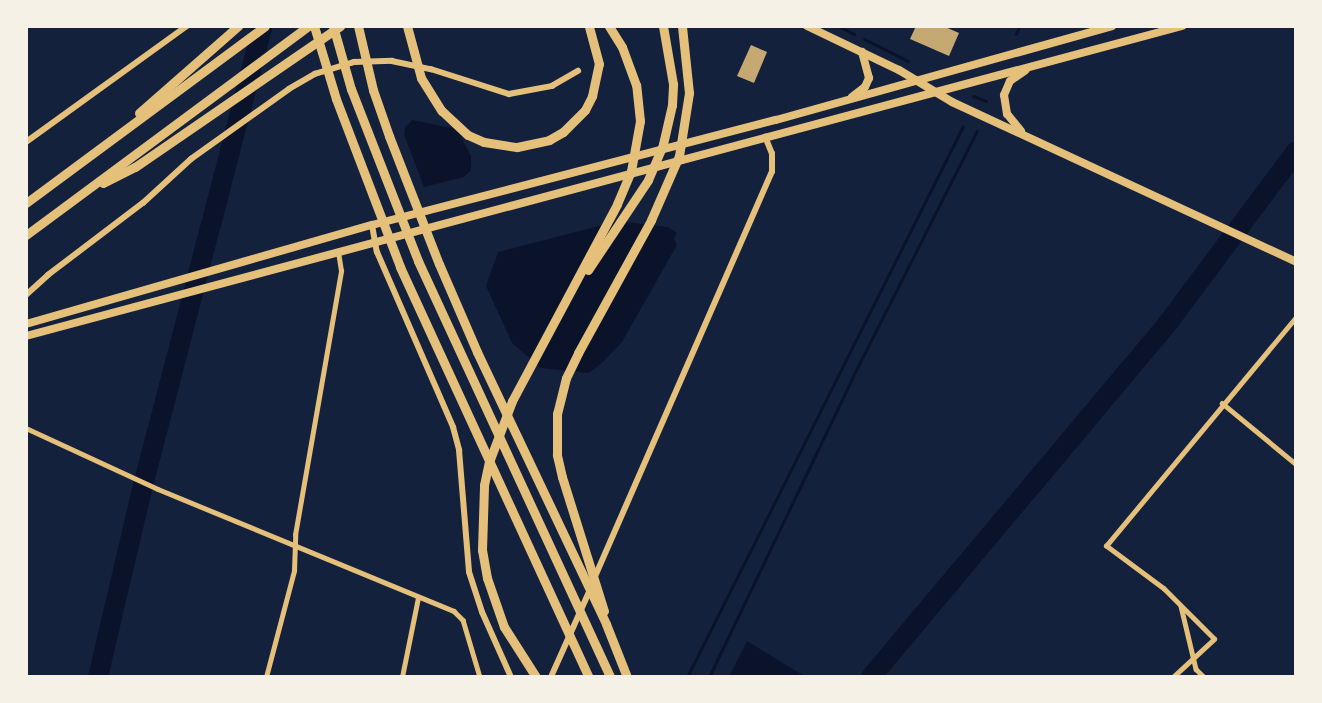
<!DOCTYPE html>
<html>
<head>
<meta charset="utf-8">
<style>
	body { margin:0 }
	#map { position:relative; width:1322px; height:703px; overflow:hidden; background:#14213d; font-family:Bitter,serif }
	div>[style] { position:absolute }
	.water>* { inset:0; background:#0b132b }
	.stream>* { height:3px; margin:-1.5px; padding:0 1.5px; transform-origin:1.5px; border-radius:1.5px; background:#0b132b }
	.river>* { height:20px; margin:-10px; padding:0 10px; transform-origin:10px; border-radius:10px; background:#0b132b }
	.building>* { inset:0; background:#c6a872 }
	.minor>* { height:4.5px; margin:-2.25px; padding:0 2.25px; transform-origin:2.25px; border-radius:2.25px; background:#e5c07b }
	.tertiary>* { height:5.5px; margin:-2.75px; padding:0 2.75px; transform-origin:2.75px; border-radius:2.75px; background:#e5c07b }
	.secondary>* { height:6px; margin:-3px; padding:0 3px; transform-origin:3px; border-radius:3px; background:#e5c07b }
	.primary>* { height:8px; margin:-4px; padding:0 4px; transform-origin:4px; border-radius:4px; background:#e5c07b }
	.motorway>* { height:9px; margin:-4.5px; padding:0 4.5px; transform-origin:4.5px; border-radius:4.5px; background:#e5c07b }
	span { translate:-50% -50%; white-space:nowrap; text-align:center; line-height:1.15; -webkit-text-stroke:4px #f6f1e7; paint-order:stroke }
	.frame { position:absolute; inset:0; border:28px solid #f6f1e7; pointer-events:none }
</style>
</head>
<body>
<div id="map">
	<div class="water">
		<i style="clip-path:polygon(412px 120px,452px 128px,459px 133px,471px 156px,471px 170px,464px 177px,424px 187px,404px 134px,405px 128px)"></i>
		<i style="clip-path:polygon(618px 221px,668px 227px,677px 233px,674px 238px,677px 245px,622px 342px,604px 361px,589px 373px,541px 368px,512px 343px,486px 286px,498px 252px)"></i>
		<i style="clip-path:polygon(747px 641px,806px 677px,729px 677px)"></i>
	</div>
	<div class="stream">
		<i style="left:838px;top:26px;width:18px;rotate:27deg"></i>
		<i style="left:1016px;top:34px;width:9px;rotate:-69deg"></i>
		<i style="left:864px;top:39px;width:49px;rotate:26.6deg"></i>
		<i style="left:973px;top:96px;width:14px;rotate:21deg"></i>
		<i style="left:687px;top:677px;width:616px;rotate:-63.39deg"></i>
		<i style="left:709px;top:677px;width:331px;rotate:-64.4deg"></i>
		<i style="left:852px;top:378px;width:277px;rotate:-63.2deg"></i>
	</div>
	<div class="river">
		<i style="left:98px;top:677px;width:189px;rotate:-76.8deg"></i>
		<i style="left:141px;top:493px;width:483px;rotate:-75.4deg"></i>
		<i style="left:871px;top:677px;width:462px;rotate:-50deg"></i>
		<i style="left:1168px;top:323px;width:214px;rotate:-53.3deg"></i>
	</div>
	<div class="building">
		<i style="clip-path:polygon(916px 26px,943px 26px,959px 33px,949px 56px,910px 39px)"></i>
		<i style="clip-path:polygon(751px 45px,767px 52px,754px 83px,737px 76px)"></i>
	</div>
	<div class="minor">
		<i style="left:1222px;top:403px;width:96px;rotate:39.5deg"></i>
		<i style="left:26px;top:428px;width:145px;rotate:24.8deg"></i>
		<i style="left:158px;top:489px;width:320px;rotate:22.4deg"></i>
		<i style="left:454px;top:611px;width:13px;rotate:45deg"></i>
		<i style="left:463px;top:620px;width:59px;rotate:73.4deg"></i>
		<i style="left:1181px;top:606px;width:65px;rotate:76.6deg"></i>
		<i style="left:1196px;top:669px;width:11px;rotate:45deg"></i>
		<i style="left:266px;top:677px;width:110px;rotate:-75.2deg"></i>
		<i style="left:294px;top:571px;width:36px;rotate:-88deg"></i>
		<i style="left:295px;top:535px;width:268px;rotate:-80.1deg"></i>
		<i style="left:341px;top:271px;width:20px;rotate:-99deg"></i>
		<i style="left:402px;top:677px;width:81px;rotate:-78.6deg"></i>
		<i style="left:1173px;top:677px;width:56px;rotate:-42.8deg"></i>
		<i style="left:1214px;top:639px;width:71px;rotate:-135deg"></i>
		<i style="left:1164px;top:589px;width:72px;rotate:-143.4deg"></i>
		<i style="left:1106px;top:546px;width:298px;rotate:-50.3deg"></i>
	</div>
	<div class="tertiary">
		<i style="left:26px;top:295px;width:30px;rotate:-42deg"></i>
		<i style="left:48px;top:275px;width:119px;rotate:-37.2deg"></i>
		<i style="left:143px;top:203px;width:65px;rotate:-42.5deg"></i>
		<i style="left:191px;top:159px;width:120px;rotate:-35.5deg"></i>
		<i style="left:289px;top:89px;width:30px;rotate:-30deg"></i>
		<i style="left:315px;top:74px;width:41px;rotate:-17.1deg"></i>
		<i style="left:354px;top:62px;width:38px;rotate:-2deg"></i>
		<i style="left:392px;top:61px;width:40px;rotate:12deg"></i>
		<i style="left:431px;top:69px;width:82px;rotate:17.8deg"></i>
		<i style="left:509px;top:94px;width:44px;rotate:-10.5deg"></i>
		<i style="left:552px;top:86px;width:30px;rotate:-30deg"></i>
		<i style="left:594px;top:579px;width:444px;rotate:-66.4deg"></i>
		<i style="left:772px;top:172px;width:18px;rotate:-90deg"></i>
		<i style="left:772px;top:154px;width:18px;rotate:-112deg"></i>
		<i style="left:551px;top:677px;width:95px;rotate:-65.9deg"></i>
	</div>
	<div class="secondary">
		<i style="left:26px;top:142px;width:198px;rotate:-35.8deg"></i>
		<i style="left:372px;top:225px;width:27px;rotate:80deg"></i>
		<i style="left:377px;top:252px;width:191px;rotate:66.5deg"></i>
		<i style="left:453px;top:427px;width:24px;rotate:75deg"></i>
		<i style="left:459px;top:450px;width:122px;rotate:85.3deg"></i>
		<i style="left:469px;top:572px;width:42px;rotate:72deg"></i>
		<i style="left:482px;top:612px;width:71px;rotate:66deg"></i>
	</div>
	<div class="primary">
		<i style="left:807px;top:26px;width:102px;rotate:25.6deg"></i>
		<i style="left:899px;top:70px;width:62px;rotate:31.1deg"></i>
		<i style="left:952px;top:102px;width:379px;rotate:24.9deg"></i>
		<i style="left:852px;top:97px;width:16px;rotate:-38deg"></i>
		<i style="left:865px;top:87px;width:10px;rotate:-66deg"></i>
		<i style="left:869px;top:78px;width:27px;rotate:-105deg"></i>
		<i style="left:1021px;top:131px;width:22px;rotate:-129deg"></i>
		<i style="left:1007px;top:114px;width:19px;rotate:-99deg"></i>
		<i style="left:1004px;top:95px;width:15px;rotate:-67deg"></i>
		<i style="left:1010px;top:81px;width:19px;rotate:-35deg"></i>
		<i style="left:26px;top:324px;width:360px;rotate:-16deg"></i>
		<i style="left:372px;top:225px;width:417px;rotate:-14.6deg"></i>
		<i style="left:776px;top:120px;width:349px;rotate:-15.6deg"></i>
		<i style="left:26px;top:336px;width:1197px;rotate:-15.01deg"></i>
	</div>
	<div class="motorway">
		<i style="left:314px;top:26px;width:76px;rotate:73.2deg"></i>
		<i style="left:336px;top:99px;width:180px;rotate:69.1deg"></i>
		<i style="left:400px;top:267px;width:451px;rotate:65.3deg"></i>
		<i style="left:333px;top:26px;width:66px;rotate:74.1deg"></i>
		<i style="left:351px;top:89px;width:185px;rotate:68.7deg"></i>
		<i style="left:418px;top:261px;width:458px;rotate:65.2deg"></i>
		<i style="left:358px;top:26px;width:66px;rotate:76.8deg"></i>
		<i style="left:373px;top:90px;width:49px;rotate:70.8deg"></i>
		<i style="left:389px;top:136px;width:137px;rotate:68.7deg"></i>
		<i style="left:439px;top:264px;width:96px;rotate:66.6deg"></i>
		<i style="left:477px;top:352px;width:301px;rotate:64.6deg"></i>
		<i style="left:606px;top:624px;width:57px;rotate:68.4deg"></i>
		<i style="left:407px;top:26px;width:54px;rotate:74.9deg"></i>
		<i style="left:421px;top:78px;width:39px;rotate:58deg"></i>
		<i style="left:442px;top:111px;width:35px;rotate:43deg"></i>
		<i style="left:468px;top:135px;width:17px;rotate:24deg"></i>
		<i style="left:484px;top:142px;width:33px;rotate:9deg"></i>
		<i style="left:517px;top:147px;width:33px;rotate:-12deg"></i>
		<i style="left:549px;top:140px;width:16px;rotate:-30deg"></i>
		<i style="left:563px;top:132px;width:31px;rotate:-45deg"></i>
		<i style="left:585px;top:110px;width:16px;rotate:-63deg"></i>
		<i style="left:592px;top:96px;width:33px;rotate:-78deg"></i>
		<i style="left:599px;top:64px;width:39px;rotate:-105deg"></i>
		<i style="left:139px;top:113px;width:132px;rotate:-41.3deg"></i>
		<i style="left:103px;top:183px;width:36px;rotate:-27deg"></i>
		<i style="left:135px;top:167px;width:249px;rotate:-34.5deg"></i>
		<i style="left:26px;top:203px;width:297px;rotate:-36.5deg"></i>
		<i style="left:26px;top:235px;width:351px;rotate:-36.5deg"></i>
		<i style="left:588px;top:270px;width:108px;rotate:-56.3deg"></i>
		<i style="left:648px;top:180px;width:39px;rotate:-67deg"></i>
		<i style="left:663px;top:144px;width:40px;rotate:-77deg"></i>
		<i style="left:672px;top:105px;width:21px;rotate:-87deg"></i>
		<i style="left:673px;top:84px;width:59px;rotate:-99.8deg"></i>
		<i style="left:604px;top:611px;width:140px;rotate:-107.4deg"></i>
		<i style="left:562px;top:477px;width:23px;rotate:-103deg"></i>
		<i style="left:557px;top:455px;width:41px;rotate:-90deg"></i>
		<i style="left:557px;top:414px;width:37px;rotate:-76deg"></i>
		<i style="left:566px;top:378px;width:28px;rotate:-64deg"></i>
		<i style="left:578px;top:353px;width:152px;rotate:-61.2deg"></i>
		<i style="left:651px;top:220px;width:70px;rotate:-66.4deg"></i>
		<i style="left:679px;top:156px;width:64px;rotate:-81deg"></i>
		<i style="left:689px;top:93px;width:67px;rotate:-96deg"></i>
		<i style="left:536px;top:677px;width:59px;rotate:-122.6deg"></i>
		<i style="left:504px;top:627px;width:52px;rotate:-109.1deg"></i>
		<i style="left:487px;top:578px;width:28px;rotate:-100deg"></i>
		<i style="left:482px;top:550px;width:65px;rotate:-88.2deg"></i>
		<i style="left:484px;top:485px;width:24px;rotate:-78deg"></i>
		<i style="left:489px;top:462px;width:65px;rotate:-69.3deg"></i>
		<i style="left:512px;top:401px;width:223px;rotate:-61.9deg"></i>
		<i style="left:617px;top:204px;width:36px;rotate:-67deg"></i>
		<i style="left:631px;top:171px;width:51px;rotate:-79.8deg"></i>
		<i style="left:640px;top:121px;width:36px;rotate:-96deg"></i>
		<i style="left:636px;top:85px;width:40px;rotate:-110.2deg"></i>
		<i style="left:622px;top:47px;width:25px;rotate:-122deg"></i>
	</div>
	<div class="frame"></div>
</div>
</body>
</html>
